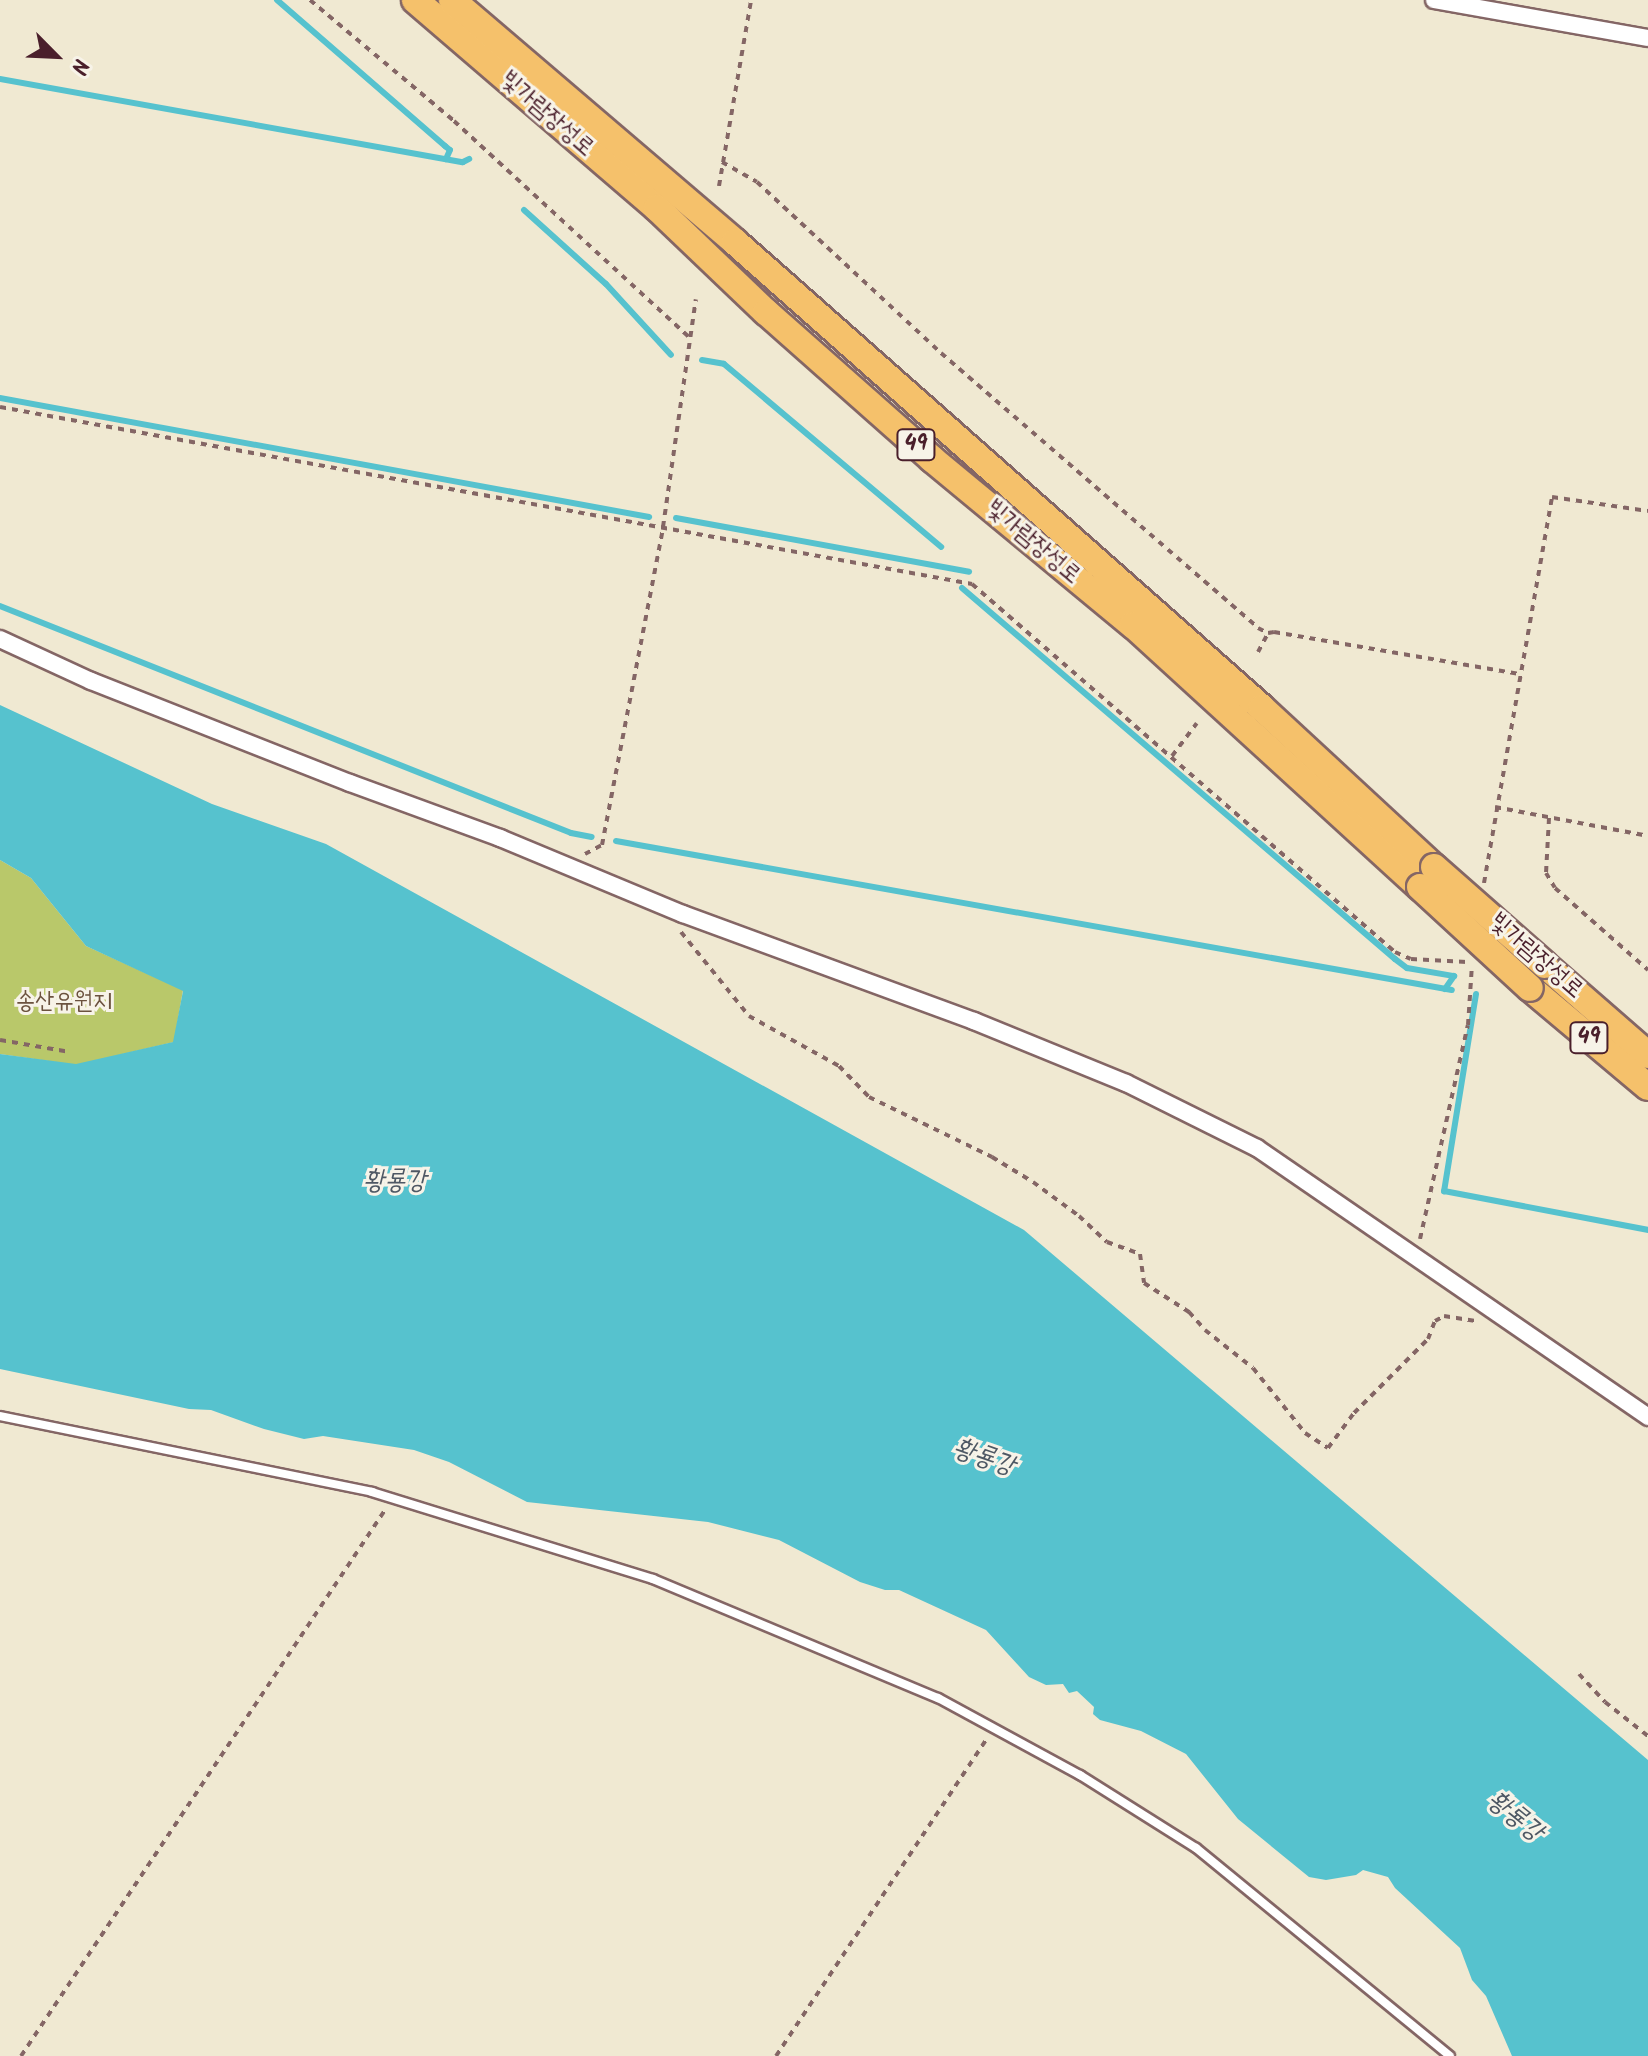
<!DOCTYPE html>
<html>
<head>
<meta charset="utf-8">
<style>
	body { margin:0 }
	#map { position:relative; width:1648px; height:2056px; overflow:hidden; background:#f0e9d2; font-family:Kalam,"Poor Story",sans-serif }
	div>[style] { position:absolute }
	.green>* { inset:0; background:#b9c86a }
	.water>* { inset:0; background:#56c2ce }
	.stream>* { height:6px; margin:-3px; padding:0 3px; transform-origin:3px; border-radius:3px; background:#56c2ce }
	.path>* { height:4px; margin-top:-2px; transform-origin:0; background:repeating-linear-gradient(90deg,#846665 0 6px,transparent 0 12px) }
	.roads { filter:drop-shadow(2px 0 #846665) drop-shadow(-2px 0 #846665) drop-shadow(0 2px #846665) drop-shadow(0 -2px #846665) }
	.service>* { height:8px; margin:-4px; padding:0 4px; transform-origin:4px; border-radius:4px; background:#fff }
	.minor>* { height:16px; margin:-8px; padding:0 8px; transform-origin:8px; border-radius:8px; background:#fff }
	.trunk>* { height:26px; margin:-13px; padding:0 13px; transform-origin:13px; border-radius:13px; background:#f5c16b }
	.bridges { filter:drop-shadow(2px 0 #846665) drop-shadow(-2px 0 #846665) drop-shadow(0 2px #846665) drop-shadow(0 -2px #846665) }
	.trunk-bridge>* { height:26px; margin:-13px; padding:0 13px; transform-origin:13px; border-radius:13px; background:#f5c16b }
	span { translate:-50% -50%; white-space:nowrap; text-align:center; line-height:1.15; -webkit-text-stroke:6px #f7f3e8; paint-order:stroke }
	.shield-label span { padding:2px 6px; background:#f7f3e8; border:2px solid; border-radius:6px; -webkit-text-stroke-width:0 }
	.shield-label { font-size:22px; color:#4a1f2b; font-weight:700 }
	.street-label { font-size:24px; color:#4a1f2b }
	.park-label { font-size:24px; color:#6b523e }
	.water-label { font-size:26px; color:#4e5864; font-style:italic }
	.north { position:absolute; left:16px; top:16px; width:80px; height:80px; -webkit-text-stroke:6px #f7f3e8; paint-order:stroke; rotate:114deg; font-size:22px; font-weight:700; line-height:32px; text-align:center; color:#4a1f2b }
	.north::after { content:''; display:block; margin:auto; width:28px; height:36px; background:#4a1f2b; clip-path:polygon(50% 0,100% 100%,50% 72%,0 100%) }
</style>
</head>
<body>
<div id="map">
	<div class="green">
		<i style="clip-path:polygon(0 860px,31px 878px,86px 946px,183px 990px,174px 1042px,76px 1065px,0 1054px)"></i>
	</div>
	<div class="water">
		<i style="clip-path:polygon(0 705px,212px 804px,326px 844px,1024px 1230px,1648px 1760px,1648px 2056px,1512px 2056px,1486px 1996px,1472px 1980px,1460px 1948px,1395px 1888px,1388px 1877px,1363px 1870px,1356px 1875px,1326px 1880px,1309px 1877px,1238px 1819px,1186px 1754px,1141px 1731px,1100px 1720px,1093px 1714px,1094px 1707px,1077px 1691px,1069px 1693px,1063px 1684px,1046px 1685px,1029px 1677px,986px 1630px,899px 1590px,885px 1590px,860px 1582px,779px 1540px,708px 1522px,527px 1502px,449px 1462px,414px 1450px,323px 1436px,304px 1439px,264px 1429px,211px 1410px,189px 1409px,0 1369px,0 1054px,76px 1064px,173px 1042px,183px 991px,86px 946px,31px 878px,0 860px)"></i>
	</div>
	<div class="stream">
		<i style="left:277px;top:0;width:223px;rotate:41deg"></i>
		<i style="left:445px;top:146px;width:6px;rotate:39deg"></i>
		<i style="left:450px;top:150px;width:10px;rotate:114deg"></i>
		<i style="left:0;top:79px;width:470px;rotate:10.2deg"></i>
		<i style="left:463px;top:162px;width:7px;rotate:-27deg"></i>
		<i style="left:524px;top:210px;width:110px;rotate:42.1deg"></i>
		<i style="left:606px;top:284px;width:96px;rotate:47.5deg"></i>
		<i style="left:702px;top:360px;width:22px;rotate:10deg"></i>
		<i style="left:724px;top:364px;width:284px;rotate:40.1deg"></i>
		<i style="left:0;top:398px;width:660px;rotate:10.39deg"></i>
		<i style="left:676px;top:518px;width:298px;rotate:10.4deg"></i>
		<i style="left:962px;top:588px;width:570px;rotate:40.59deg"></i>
		<i style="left:1395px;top:959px;width:15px;rotate:37deg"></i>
		<i style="left:1407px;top:968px;width:48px;rotate:9.7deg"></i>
		<i style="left:1454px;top:976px;width:16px;rotate:125deg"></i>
		<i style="left:0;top:606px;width:614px;rotate:21.68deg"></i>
		<i style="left:571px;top:833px;width:21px;rotate:11deg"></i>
		<i style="left:616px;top:841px;width:849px;rotate:10.11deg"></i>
		<i style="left:1476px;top:994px;width:200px;rotate:99.2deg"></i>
		<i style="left:1444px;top:1191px;width:208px;rotate:10.8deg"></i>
	</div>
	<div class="path">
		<i style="left:310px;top:0;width:188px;rotate:40deg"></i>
		<i style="left:454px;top:121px;width:321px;rotate:42.6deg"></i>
		<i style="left:722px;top:162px;width:40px;rotate:29.7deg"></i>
		<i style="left:757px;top:182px;width:251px;rotate:42.9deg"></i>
		<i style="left:941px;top:353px;width:420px;rotate:40.9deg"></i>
		<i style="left:1258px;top:628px;width:11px;rotate:27deg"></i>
		<i style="left:1268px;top:633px;width:6px;rotate:-9deg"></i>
		<i style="left:1274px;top:632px;width:249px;rotate:9.7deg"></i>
		<i style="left:719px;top:186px;width:189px;rotate:-80.2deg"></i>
		<i style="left:0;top:407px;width:988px;rotate:10.32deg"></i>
		<i style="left:972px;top:584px;width:561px;rotate:41.02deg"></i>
		<i style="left:1395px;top:952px;width:17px;rotate:24deg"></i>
		<i style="left:1411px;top:959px;width:56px;rotate:3.1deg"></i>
		<i style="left:1258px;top:652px;width:21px;rotate:-62deg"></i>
		<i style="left:1172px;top:756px;width:41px;rotate:-52.9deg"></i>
		<i style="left:1495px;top:807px;width:156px;rotate:10.7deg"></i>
		<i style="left:1549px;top:818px;width:55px;rotate:93.1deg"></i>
		<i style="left:1546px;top:873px;width:17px;rotate:59deg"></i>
		<i style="left:1555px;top:888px;width:124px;rotate:41.4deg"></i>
		<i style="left:585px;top:854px;width:19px;rotate:-28deg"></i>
		<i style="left:602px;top:845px;width:324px;rotate:-79.1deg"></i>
		<i style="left:663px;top:527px;width:230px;rotate:-81.8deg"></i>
		<i style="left:1484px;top:883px;width:392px;rotate:-80deg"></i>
		<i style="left:1552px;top:497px;width:97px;rotate:8.3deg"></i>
		<i style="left:681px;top:932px;width:108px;rotate:51deg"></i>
		<i style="left:749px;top:1016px;width:103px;rotate:29.1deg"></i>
		<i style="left:839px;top:1066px;width:43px;rotate:45.9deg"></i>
		<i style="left:869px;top:1097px;width:137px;rotate:26deg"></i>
		<i style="left:992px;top:1157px;width:48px;rotate:31.4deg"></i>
		<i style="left:1033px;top:1182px;width:57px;rotate:36.5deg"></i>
		<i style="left:1079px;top:1216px;width:38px;rotate:43deg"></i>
		<i style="left:1107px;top:1242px;width:35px;rotate:20deg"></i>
		<i style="left:1140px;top:1254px;width:29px;rotate:82deg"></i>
		<i style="left:1144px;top:1283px;width:54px;rotate:32.8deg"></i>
		<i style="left:1189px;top:1312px;width:24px;rotate:48deg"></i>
		<i style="left:1205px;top:1330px;width:61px;rotate:38.4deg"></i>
		<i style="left:1253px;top:1368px;width:83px;rotate:51.3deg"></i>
		<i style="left:1305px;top:1433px;width:27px;rotate:33deg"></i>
		<i style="left:1328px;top:1448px;width:44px;rotate:-53.4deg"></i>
		<i style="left:1354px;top:1413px;width:105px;rotate:-45deg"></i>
		<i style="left:1428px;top:1339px;width:19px;rotate:-69deg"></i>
		<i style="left:1435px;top:1321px;width:10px;rotate:-29deg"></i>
		<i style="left:1444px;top:1316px;width:32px;rotate:9deg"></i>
		<i style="left:0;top:1040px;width:71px;rotate:9.7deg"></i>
		<i style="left:1420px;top:1239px;width:219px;rotate:-77.4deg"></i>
		<i style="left:1468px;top:1025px;width:60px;rotate:-86.2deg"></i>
		<i style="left:1579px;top:1674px;width:38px;rotate:47deg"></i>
		<i style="left:1605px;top:1702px;width:55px;rotate:38.3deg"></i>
		<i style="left:21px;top:2056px;width:656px;rotate:-56.31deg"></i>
		<i style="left:776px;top:2056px;width:379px;rotate:-56.4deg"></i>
	</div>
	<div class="roads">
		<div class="service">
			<i style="left:0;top:1416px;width:380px;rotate:11.5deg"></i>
			<i style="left:372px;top:1492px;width:294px;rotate:17.2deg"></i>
			<i style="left:653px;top:1579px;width:309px;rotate:22.7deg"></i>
			<i style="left:938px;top:1698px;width:162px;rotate:28.5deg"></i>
			<i style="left:1080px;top:1775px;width:137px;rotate:32.2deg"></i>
			<i style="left:1196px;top:1848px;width:328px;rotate:39.3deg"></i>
		</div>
		<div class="minor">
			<i style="left:1434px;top:0;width:217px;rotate:10.1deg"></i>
			<i style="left:0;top:639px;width:100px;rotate:24.8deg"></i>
			<i style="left:91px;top:681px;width:278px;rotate:21.5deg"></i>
			<i style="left:350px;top:783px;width:160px;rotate:20.1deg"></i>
			<i style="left:500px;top:838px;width:198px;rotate:22.6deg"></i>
			<i style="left:683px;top:914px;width:310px;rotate:20.2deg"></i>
			<i style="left:974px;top:1021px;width:164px;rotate:22.2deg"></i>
			<i style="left:1126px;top:1083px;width:146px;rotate:26.4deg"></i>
			<i style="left:1257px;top:1148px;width:475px;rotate:34.5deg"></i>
		</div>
		<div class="trunk">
			<i style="left:415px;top:0;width:319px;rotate:40.7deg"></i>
			<i style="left:657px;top:208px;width:151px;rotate:43.7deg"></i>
			<i style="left:766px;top:312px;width:222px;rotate:41.5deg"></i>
			<i style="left:932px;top:459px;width:261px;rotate:39.6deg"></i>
			<i style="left:1133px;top:625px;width:389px;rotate:42.4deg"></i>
			<i style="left:452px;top:0;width:372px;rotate:40.5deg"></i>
			<i style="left:735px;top:242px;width:703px;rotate:41.48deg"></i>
			<i style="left:1262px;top:708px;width:234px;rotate:42.8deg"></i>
			<i style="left:1545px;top:965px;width:137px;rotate:41.1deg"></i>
			<i style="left:1530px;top:988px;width:154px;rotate:40deg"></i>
		</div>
	</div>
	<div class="bridges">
		<div class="trunk-bridge">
			<i style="left:1434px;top:867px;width:148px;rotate:41.4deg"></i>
			<i style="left:1420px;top:887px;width:149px;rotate:42.6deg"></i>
		</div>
	</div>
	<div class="shield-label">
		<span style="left:916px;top:445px">49</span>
		<span style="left:1589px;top:1038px">49</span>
	</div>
	<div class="street-label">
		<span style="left:547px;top:114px;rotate:41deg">빛가람장성로</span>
		<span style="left:1033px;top:542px;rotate:40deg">빛가람장성로</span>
		<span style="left:1536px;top:956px;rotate:41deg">빛가람장성로</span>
	</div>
	<div class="park-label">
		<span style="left:64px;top:1002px">송산유원지</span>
	</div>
	<div class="water-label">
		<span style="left:395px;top:1182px">황룡강</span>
		<span style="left:984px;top:1458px;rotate:19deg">황룡강</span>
		<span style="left:1515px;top:1817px;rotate:39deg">황룡강</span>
	</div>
	<div class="north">N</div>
</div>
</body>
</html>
